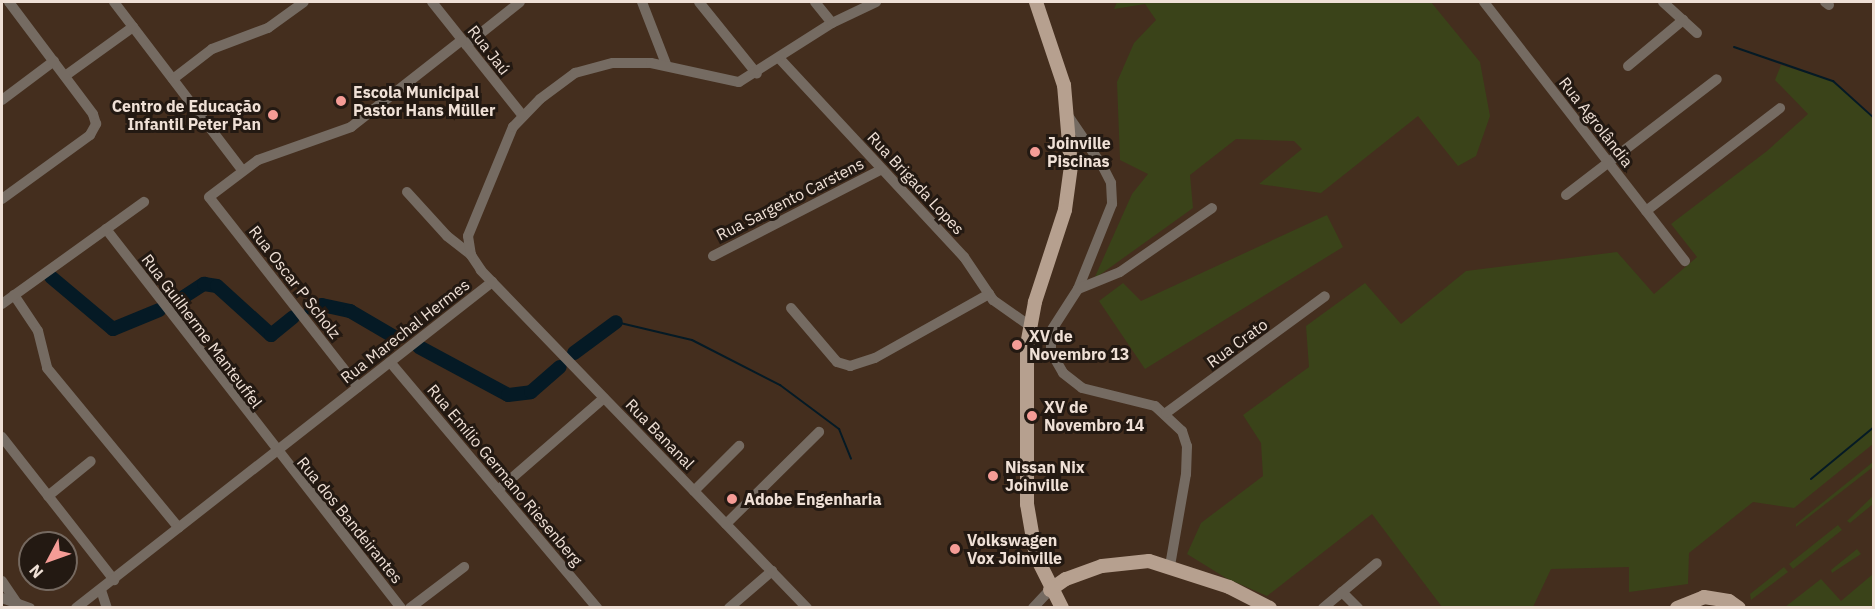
<!DOCTYPE html>
<html>
<head>
<meta charset="utf-8">
<style>
	body { margin:0 }
	#map { position:relative; width:1875px; height:609px; overflow:hidden; background:#442e1e; font-family:"IBM Plex Sans",sans-serif }
	div>[style] { position:absolute }
	.green>* { inset:0; background:#3a4319 }
	.stream>* { height:2px; margin:-1px; padding:0 1px; transform-origin:1px; border-radius:1px; background:#051a25 }
	.river>* { height:14px; margin:-7px; padding:0 7px; transform-origin:7px; border-radius:7px; background:#051a25 }
	.minor>* { height:10px; margin:-5px; padding:0 5px; transform-origin:5px; border-radius:5px; background:#756b62 }
	.major>* { height:14px; margin:-7px; padding:0 7px; transform-origin:7px; border-radius:7px; background:#b6a08f }
	.dots>* { width:16px; height:16px; translate:-50% -50%; box-sizing:border-box; border:3px solid #231912; border-radius:50% }
	span { translate:-50% -50%; white-space:nowrap; text-align:center; line-height:1.15; -webkit-text-stroke:6px #231912; paint-order:stroke }
	.street-label { font-size:16px; color:#efe0d6 }
	.poi-label { font-size:16px; color:#efe0d6; font-weight:700 }
	.left { translate:0 -50%; text-align:left }
	.right { translate:-100% -50%; text-align:right }
	.frame { position:absolute; inset:0; border:3px solid #efe0d6; pointer-events:none }
	.north { position:absolute; left:18px; top:531px; width:60px; height:60px; box-sizing:border-box; background:#231912; border:2px solid #756960; border-radius:50%; rotate:229deg; font-size:16px; font-weight:700; line-height:24px; text-align:center; color:#efe0d6 }
	.north::after { content:''; display:block; margin:auto; width:21px; height:27px; background:#f59c96; clip-path:polygon(50% 0,100% 100%,50% 72%,0 100%) }
</style>
</head>
<body>
<div id="map">
	<div class="green">
		<i style="clip-path:polygon(1117px 2px,1431px 2px,1480px 62px,1490px 116px,1476px 156px,1458px 166px,1418px 116px,1321px 193px,1259px 184px,1302px 149px,1294px 141px,1236px 139px,1190px 175px,1193px 208px,1094px 279px,1132px 194px,1148px 174px,1120px 160px,1117px 82px,1134px 43px,1156px 20px,1145px 4px,1114px 9px)"></i>
		<i style="clip-path:polygon(1781px 65px,1833px 81px,1873px 118px,1873px 444px,1794px 508px,1753px 502px,1689px 553px,1688px 584px,1629px 592px,1629px 567px,1551px 569px,1533px 607px,1442px 607px,1372px 514px,1267px 596px,1226px 578px,1187px 554px,1201px 523px,1263px 476px,1261px 443px,1243px 415px,1309px 367px,1306px 326px,1365px 283px,1401px 324px,1466px 271px,1617px 252px,1654px 294px,1697px 257px,1671px 224px,1767px 151px,1808px 114px,1775px 80px)"></i>
		<i style="clip-path:polygon(1327px 215px,1343px 247px,1145px 369px,1099px 301px,1123px 283px,1141px 301px)"></i>
		<i style="clip-path:polygon(1873px 462px,1873px 467px,1796px 527px,1796px 524px)"></i>
		<i style="clip-path:polygon(1873px 496px,1873px 504px,1850px 523px,1847px 521px)"></i>
		<i style="clip-path:polygon(1838px 525px,1842px 530px,1793px 569px,1789px 564px)"></i>
		<i style="clip-path:polygon(1857px 549px,1861px 554px,1832px 573px,1831px 570px)"></i>
		<i style="clip-path:polygon(1784px 567px,1788px 572px,1751px 600px,1750px 594px)"></i>
		<i style="clip-path:polygon(1873px 574px,1873px 607px,1785px 607px,1821px 579px,1841px 601px)"></i>
	</div>
	<div class="stream">
		<i style="left:1734px;top:47px;width:105px;rotate:19deg"></i>
		<i style="left:1833px;top:81px;width:55px;rotate:42.1deg"></i>
		<i style="left:616px;top:322px;width:78px;rotate:13.3deg"></i>
		<i style="left:692px;top:340px;width:99px;rotate:27.1deg"></i>
		<i style="left:780px;top:385px;width:74px;rotate:36.7deg"></i>
		<i style="left:839px;top:429px;width:32px;rotate:68deg"></i>
		<i style="left:1811px;top:479px;width:82px;rotate:-39.5deg"></i>
	</div>
	<div class="river">
		<i style="left:51px;top:277px;width:81px;rotate:40deg"></i>
		<i style="left:113px;top:329px;width:50px;rotate:-22.4deg"></i>
		<i style="left:179px;top:300px;width:30px;rotate:-33deg"></i>
		<i style="left:204px;top:284px;width:13px;rotate:9deg"></i>
		<i style="left:217px;top:286px;width:73px;rotate:42.2deg"></i>
		<i style="left:271px;top:335px;width:28px;rotate:-39deg"></i>
		<i style="left:311px;top:308px;width:11px;rotate:-15deg"></i>
		<i style="left:322px;top:305px;width:29px;rotate:12deg"></i>
		<i style="left:350px;top:311px;width:53px;rotate:30.4deg"></i>
		<i style="left:419px;top:347px;width:101px;rotate:28.3deg"></i>
		<i style="left:508px;top:395px;width:23px;rotate:-7deg"></i>
		<i style="left:531px;top:392px;width:38px;rotate:-41deg"></i>
		<i style="left:574px;top:353px;width:52px;rotate:-36.4deg"></i>
	</div>
	<div class="minor">
		<i style="left:114px;top:2px;width:211px;rotate:52.7deg"></i>
		<i style="left:432px;top:2px;width:146px;rotate:51.4deg"></i>
		<i style="left:642px;top:2px;width:66px;rotate:68.8deg"></i>
		<i style="left:699px;top:2px;width:92px;rotate:51.1deg"></i>
		<i style="left:815px;top:2px;width:27px;rotate:51deg"></i>
		<i style="left:1484px;top:2px;width:328px;rotate:52.2deg"></i>
		<i style="left:1663px;top:2px;width:46px;rotate:42.4deg"></i>
		<i style="left:1825px;top:2px;width:5px;rotate:37deg"></i>
		<i style="left:466px;top:45px;width:69px;rotate:-38.5deg"></i>
		<i style="left:779px;top:58px;width:272px;rotate:47.1deg"></i>
		<i style="left:964px;top:257px;width:52px;rotate:56deg"></i>
		<i style="left:993px;top:300px;width:45px;rotate:35.1deg"></i>
		<i style="left:1628px;top:66px;width:72px;rotate:-39.9deg"></i>
		<i style="left:65px;top:76px;width:84px;rotate:-35.8deg"></i>
		<i style="left:173px;top:79px;width:49px;rotate:-37.6deg"></i>
		<i style="left:212px;top:49px;width:60px;rotate:-20.6deg"></i>
		<i style="left:268px;top:28px;width:44px;rotate:-35.8deg"></i>
		<i style="left:2px;top:100px;width:65px;rotate:-36.9deg"></i>
		<i style="left:1069px;top:117px;width:60px;rotate:55.8deg"></i>
		<i style="left:1103px;top:167px;width:18px;rotate:63deg"></i>
		<i style="left:1111px;top:183px;width:21px;rotate:87deg"></i>
		<i style="left:1112px;top:204px;width:92px;rotate:111.8deg"></i>
		<i style="left:1078px;top:289px;width:50px;rotate:122.7deg"></i>
		<i style="left:1051px;top:331px;width:21px;rotate:90deg"></i>
		<i style="left:1051px;top:352px;width:24px;rotate:60deg"></i>
		<i style="left:1063px;top:373px;width:24px;rotate:38deg"></i>
		<i style="left:1082px;top:388px;width:75px;rotate:13.9deg"></i>
		<i style="left:1155px;top:406px;width:37px;rotate:43deg"></i>
		<i style="left:1182px;top:431px;width:16px;rotate:72deg"></i>
		<i style="left:1187px;top:446px;width:28px;rotate:92deg"></i>
		<i style="left:1186px;top:474px;width:93px;rotate:99.9deg"></i>
		<i style="left:407px;top:192px;width:59px;rotate:47.7deg"></i>
		<i style="left:447px;top:236px;width:31px;rotate:38deg"></i>
		<i style="left:1566px;top:195px;width:190px;rotate:-37.5deg"></i>
		<i style="left:2px;top:199px;width:109px;rotate:-36deg"></i>
		<i style="left:90px;top:135px;width:13px;rotate:-61deg"></i>
		<i style="left:96px;top:124px;width:10px;rotate:-107deg"></i>
		<i style="left:93px;top:114px;width:140px;rotate:-126.9deg"></i>
		<i style="left:1646px;top:211px;width:169px;rotate:-37.5deg"></i>
		<i style="left:106px;top:229px;width:480px;rotate:52.1deg"></i>
		<i style="left:713px;top:256px;width:190px;rotate:-27.2deg"></i>
		<i style="left:1078px;top:289px;width:45px;rotate:-22deg"></i>
		<i style="left:1120px;top:272px;width:112px;rotate:-34.8deg"></i>
		<i style="left:14px;top:295px;width:43px;rotate:56.3deg"></i>
		<i style="left:38px;top:331px;width:38px;rotate:76deg"></i>
		<i style="left:47px;top:368px;width:207px;rotate:50.5deg"></i>
		<i style="left:2px;top:304px;width:175px;rotate:-35.7deg"></i>
		<i style="left:791px;top:308px;width:71px;rotate:49.6deg"></i>
		<i style="left:837px;top:362px;width:14px;rotate:17deg"></i>
		<i style="left:850px;top:366px;width:26px;rotate:-18deg"></i>
		<i style="left:875px;top:358px;width:131px;rotate:-29.3deg"></i>
		<i style="left:390px;top:362px;width:322px;rotate:49.9deg"></i>
		<i style="left:358px;top:387px;width:241px;rotate:-128.1deg"></i>
		<i style="left:209px;top:197px;width:61px;rotate:-37.1deg"></i>
		<i style="left:258px;top:160px;width:99px;rotate:-19.5deg"></i>
		<i style="left:351px;top:127px;width:141px;rotate:-38.1deg"></i>
		<i style="left:1166px;top:413px;width:197px;rotate:-36.3deg"></i>
		<i style="left:2px;top:437px;width:182px;rotate:51.9deg"></i>
		<i style="left:498px;top:490px;width:140px;rotate:-41deg"></i>
		<i style="left:694px;top:491px;width:64px;rotate:-45deg"></i>
		<i style="left:48px;top:496px;width:55px;rotate:-39.1deg"></i>
		<i style="left:726px;top:524px;width:131px;rotate:-44.7deg"></i>
		<i style="left:2px;top:581px;width:27px;rotate:56deg"></i>
		<i style="left:101px;top:590px;width:19px;rotate:72deg"></i>
		<i style="left:1342px;top:592px;width:23px;rotate:45deg"></i>
		<i style="left:2px;top:598px;width:30px;rotate:20deg"></i>
		<i style="left:76px;top:608px;width:529px;rotate:-38.08deg"></i>
		<i style="left:410px;top:608px;width:68px;rotate:-37.2deg"></i>
		<i style="left:729px;top:608px;width:57px;rotate:-40.7deg"></i>
		<i style="left:807px;top:608px;width:470px;rotate:-134deg"></i>
		<i style="left:481px;top:270px;width:18px;rotate:-124deg"></i>
		<i style="left:471px;top:255px;width:19px;rotate:-99deg"></i>
		<i style="left:468px;top:236px;width:118px;rotate:-67.6deg"></i>
		<i style="left:513px;top:127px;width:39px;rotate:-46deg"></i>
		<i style="left:540px;top:99px;width:44px;rotate:-36.6deg"></i>
		<i style="left:575px;top:73px;width:39px;rotate:-15deg"></i>
		<i style="left:613px;top:63px;width:38px"></i>
		<i style="left:651px;top:63px;width:90px;rotate:12.2deg"></i>
		<i style="left:739px;top:82px;width:110px;rotate:-32.4deg"></i>
		<i style="left:832px;top:23px;width:49px;rotate:-25.5deg"></i>
		<i style="left:1033px;top:608px;width:25px;rotate:-47deg"></i>
		<i style="left:1323px;top:608px;width:70px;rotate:-39.8deg"></i>
	</div>
	<div class="major">
		<i style="left:1036px;top:2px;width:88px;rotate:71.4deg"></i>
		<i style="left:1064px;top:85px;width:81px;rotate:85.1deg"></i>
		<i style="left:1071px;top:166px;width:44px;rotate:97.8deg"></i>
		<i style="left:1065px;top:210px;width:97px;rotate:108.1deg"></i>
		<i style="left:1035px;top:302px;width:44px;rotate:100.5deg"></i>
		<i style="left:1027px;top:345px;width:159px;rotate:90deg"></i>
		<i style="left:1027px;top:504px;width:53px;rotate:80.2deg"></i>
		<i style="left:1036px;top:556px;width:58px;rotate:63.4deg"></i>
		<i style="left:1050px;top:590px;width:19px;rotate:-35deg"></i>
		<i style="left:1066px;top:579px;width:38px;rotate:-20deg"></i>
		<i style="left:1102px;top:566px;width:47px;rotate:-6.1deg"></i>
		<i style="left:1149px;top:561px;width:84px;rotate:18deg"></i>
		<i style="left:1229px;top:587px;width:46px;rotate:27.1deg"></i>
		<i style="left:1677px;top:608px;width:29px;rotate:-22deg"></i>
		<i style="left:1704px;top:597px;width:25px;rotate:9deg"></i>
		<i style="left:1729px;top:601px;width:12px;rotate:35deg"></i>
	</div>
	<div class="dots">
		<i style="left:341px;top:101px;background:#f59c96"></i>
		<i style="left:273px;top:115px;background:#f59c96"></i>
		<i style="left:1035px;top:152px;background:#f59c96"></i>
		<i style="left:1017px;top:345px;background:#f59c96"></i>
		<i style="left:1032px;top:416px;background:#f59c96"></i>
		<i style="left:993px;top:476px;background:#f59c96"></i>
		<i style="left:732px;top:499px;background:#f59c96"></i>
		<i style="left:955px;top:549px;background:#f59c96"></i>
	</div>
	<div class="street-label">
		<span style="left:489px;top:50px;rotate:52deg">Rua Jaú</span>
		<span style="left:1596px;top:122px;rotate:52deg">Rua Agrolândia</span>
		<span style="left:916px;top:183px;rotate:47deg">Rua Brigada Lopes</span>
		<span style="left:790px;top:199px;rotate:-27deg">Rua Sargento Carstens</span>
		<span style="left:295px;top:282px;rotate:52deg">Rua Oscar P Scholz</span>
		<span style="left:202px;top:331px;rotate:53deg">Rua Guilherme Manteuffel</span>
		<span style="left:405px;top:331px;rotate:-38deg">Rua Marechal Hermes</span>
		<span style="left:1237px;top:343px;rotate:-36deg">Rua Crato</span>
		<span style="left:660px;top:434px;rotate:46deg">Rua Bananal</span>
		<span style="left:505px;top:475px;rotate:50deg">Rua Emílio Germano Riesenberg</span>
		<span style="left:350px;top:520px;rotate:51deg">Rua dos Bandeirantes</span>
	</div>
	<div class="poi-label">
		<span class="left" style="left:353px;top:101px">Escola Municipal<br>Pastor Hans Müller</span>
		<span class="right" style="left:261px;top:115px">Centro de Educação<br>Infantil Peter Pan</span>
		<span class="left" style="left:1047px;top:152px">Joinville<br>Piscinas</span>
		<span class="left" style="left:1029px;top:345px">XV de<br>Novembro 13</span>
		<span class="left" style="left:1044px;top:416px">XV de<br>Novembro 14</span>
		<span class="left" style="left:1005px;top:476px">Nissan Nix<br>Joinville</span>
		<span class="left" style="left:744px;top:499px">Adobe Engenharia</span>
		<span class="left" style="left:967px;top:549px">Volkswagen<br>Vox Joinville</span>
	</div>
	<div class="frame"></div>
	<div class="north">N</div>
</div>
</body>
</html>
